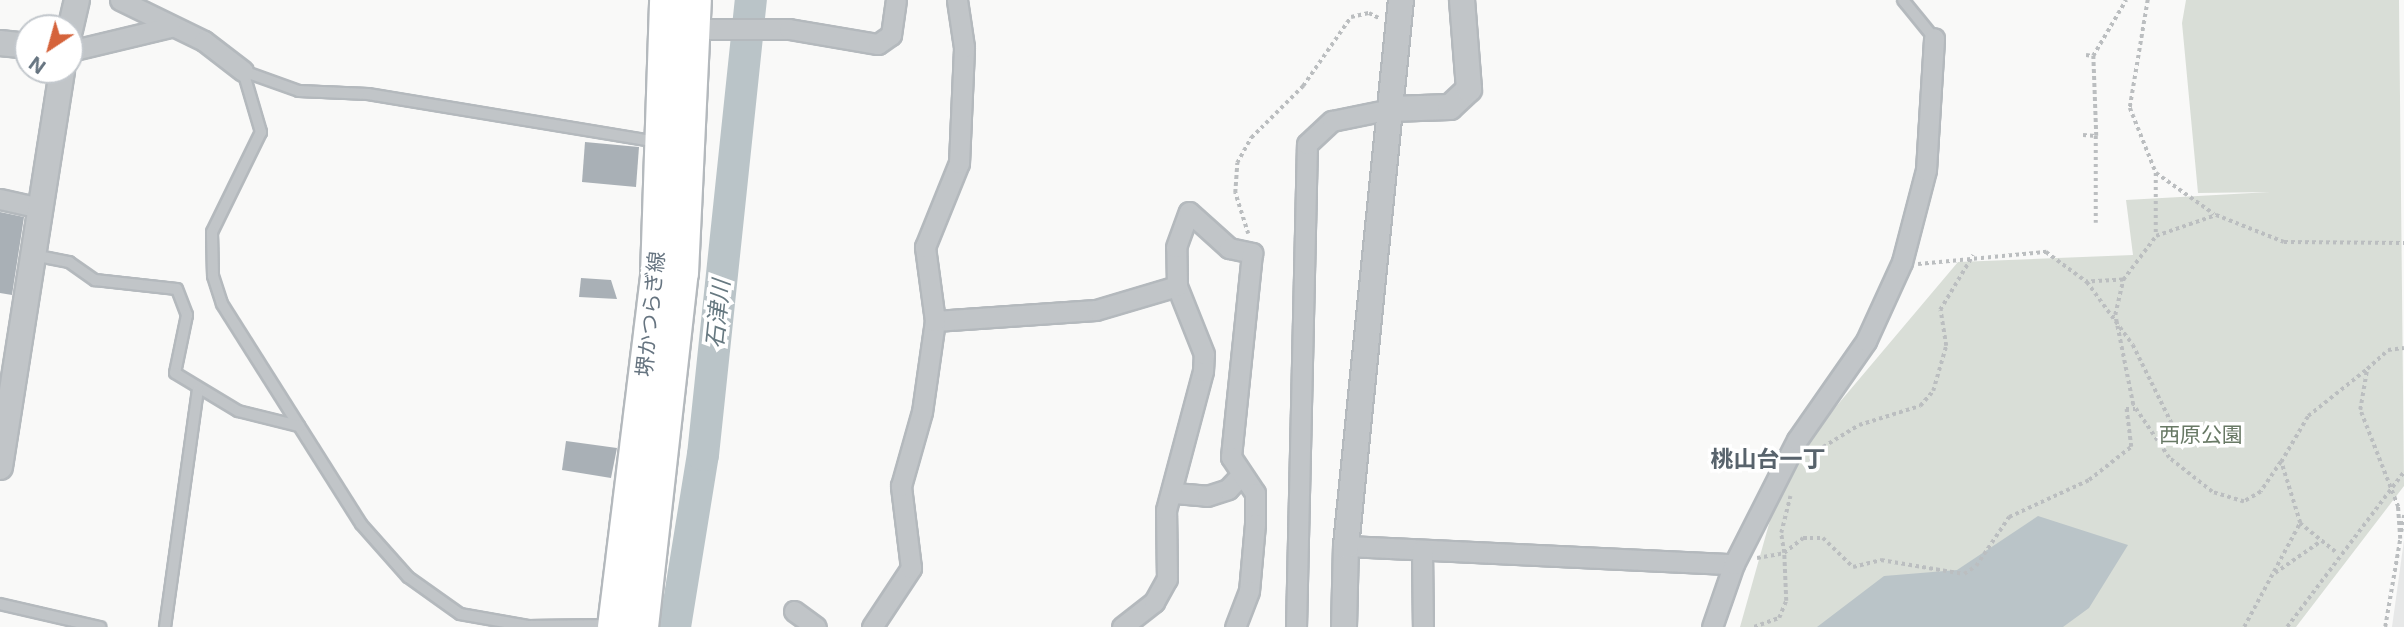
<!DOCTYPE html>
<html>
<head>
<meta charset="utf-8">
<style>
	body { margin:0 }
	#map { position:relative; width:2404px; height:627px; overflow:hidden; background:#f9f9f8; font-family:Inter,"Noto Sans JP",sans-serif }
	div>[style] { position:absolute }
	.built>* { inset:0; background:#e7e8e8 }
	.green>* { inset:0; background:#d9ded7 }
	.water>* { inset:0; background:#bac4c8 }
	.river>* { height:32px; margin:-16px; padding:0 16px; transform-origin:16px; border-radius:16px; background:#bac4c8 }
	.building>* { inset:0; background:#a9b0b6 }
	.path>* { height:3.5px; margin-top:-1.75px; transform-origin:0; background:repeating-linear-gradient(90deg,#bbbec0 0 3.5px,transparent 0 7px) }
	.roads { filter:drop-shadow(2px 0 #b4b9bd) drop-shadow(-2px 0 #b4b9bd) drop-shadow(0 2px #b4b9bd) drop-shadow(0 -2px #b4b9bd) }
	.service>* { height:10px; margin:-5px; padding:0 5px; transform-origin:5px; border-radius:5px; background:#c1c5c8 }
	.minor>* { height:19px; margin:-9.5px; padding:0 9.5px; transform-origin:9.5px; border-radius:9.5px; background:#c1c5c8 }
	.tertiary>* { height:24px; margin:-12px; padding:0 12px; transform-origin:12px; border-radius:12px; background:#c1c5c8 }
	.primary>* { height:32px; margin:-16px; padding:0 16px; transform-origin:16px; border-radius:16px; background:#fff }
	span { translate:-50% -50%; white-space:nowrap; text-align:center; line-height:1.15; -webkit-text-stroke:7px #fff; paint-order:stroke }
	.street-label { font-size:21px; color:#667480 }
	.park-label { font-size:21px; color:#687965 }
	.water-label { font-size:23px; color:#677981; font-style:italic }
	.neighbourhood-label { font-size:23px; color:#58636c; font-weight:700 }
	.north { position:absolute; left:14px; top:14px; width:70px; height:70px; box-sizing:border-box; background:#fff; border:2px solid #c2c7cc; border-radius:50%; rotate:216deg; font-size:19px; font-weight:700; line-height:28px; text-align:center; color:#667480 }
	.north::after { content:''; display:block; margin:auto; width:24px; height:32px; background:#d5633b; clip-path:polygon(50% 0,100% 100%,50% 72%,0 100%) }
</style>
</head>
<body>
<div id="map">
	<div class="built">
		<i style="clip-path:polygon(2404px 540px,2404px 627px,2392px 627px)"></i>
	</div>
	<div class="green">
		<i style="clip-path:polygon(2186px 0,2399px 0,2404px 486px,2296px 627px,1740px 627px,1785px 467px,1958px 262px,2133px 255px,2126px 200px,2270px 192px,2198px 193px,2182px 23px)"></i>
	</div>
	<div class="water">
		<i style="clip-path:polygon(2038px 516px,2128px 545px,2089px 608px,2063px 627px,1817px 627px,1884px 576px,1957px 570px)"></i>
	</div>
	<div class="river">
		<i style="left:675px;top:627px;width:174px;rotate:-80.8deg"></i>
		<i style="left:703px;top:455px;width:458px;rotate:-84deg"></i>
	</div>
	<div class="building">
		<i style="clip-path:polygon(585px 142px,639px 147px,636px 187px,582px 182px)"></i>
		<i style="clip-path:polygon(0 212px,24px 217px,12px 295px,0 293px)"></i>
		<i style="clip-path:polygon(581px 278px,611px 280px,617px 299px,579px 297px)"></i>
		<i style="clip-path:polygon(566px 441px,617px 448px,611px 478px,562px 470px)"></i>
	</div>
	<div class="path">
		<i style="left:2148px;top:0;width:109px;rotate:99.5deg"></i>
		<i style="left:2130px;top:108px;width:70px;rotate:68.2deg"></i>
		<i style="left:2156px;top:173px;width:63px;rotate:90deg"></i>
		<i style="left:2086px;top:55px;width:7px;rotate:8deg"></i>
		<i style="left:2093px;top:56px;width:65px;rotate:-59.5deg"></i>
		<i style="left:2083px;top:135px;width:13px;rotate:4deg"></i>
		<i style="left:2096px;top:136px;width:80px;rotate:-92.1deg"></i>
		<i style="left:2096px;top:136px;width:87px;rotate:90deg"></i>
		<i style="left:2156px;top:173px;width:71px;rotate:35.3deg"></i>
		<i style="left:1248px;top:234px;width:43px;rotate:-107.6deg"></i>
		<i style="left:1235px;top:193px;width:30px;rotate:-86deg"></i>
		<i style="left:1237px;top:163px;width:29px;rotate:-61deg"></i>
		<i style="left:1251px;top:138px;width:74px;rotate:-45deg"></i>
		<i style="left:1303px;top:86px;width:84px;rotate:-55.2deg"></i>
		<i style="left:1351px;top:17px;width:18px;rotate:-13deg"></i>
		<i style="left:1369px;top:13px;width:13px;rotate:27deg"></i>
		<i style="left:1918px;top:264px;width:129px;rotate:-5.4deg"></i>
		<i style="left:2046px;top:252px;width:51px;rotate:36.2deg"></i>
		<i style="left:2123px;top:280px;width:36px;rotate:177deg"></i>
		<i style="left:2087px;top:282px;width:78px;rotate:53.9deg"></i>
		<i style="left:2133px;top:345px;width:88px;rotate:63.7deg"></i>
		<i style="left:2172px;top:424px;width:30px;rotate:45deg"></i>
		<i style="left:2281px;top:462px;width:53px;rotate:-59.6deg"></i>
		<i style="left:2308px;top:416px;width:75px;rotate:-38.5deg"></i>
		<i style="left:1805px;top:467px;width:27px;rotate:-48deg"></i>
		<i style="left:1823px;top:447px;width:42px;rotate:-31.4deg"></i>
		<i style="left:1859px;top:425px;width:64px;rotate:-17.3deg"></i>
		<i style="left:1920px;top:406px;width:20px;rotate:-49deg"></i>
		<i style="left:1933px;top:391px;width:47px;rotate:-73.9deg"></i>
		<i style="left:1946px;top:346px;width:36px;rotate:-99deg"></i>
		<i style="left:1940px;top:310px;width:64px;rotate:-59deg"></i>
		<i style="left:2300px;top:523px;width:64px;rotate:-107.3deg"></i>
		<i style="left:2281px;top:462px;width:36px;rotate:124deg"></i>
		<i style="left:2261px;top:492px;width:20px;rotate:150deg"></i>
		<i style="left:2244px;top:502px;width:34px;rotate:-163deg"></i>
		<i style="left:2212px;top:492px;width:55px;rotate:-141.7deg"></i>
		<i style="left:2169px;top:458px;width:64px;rotate:-124.2deg"></i>
		<i style="left:2133px;top:405px;width:92px;rotate:-101.3deg"></i>
		<i style="left:2115px;top:315px;width:36px;rotate:-77deg"></i>
		<i style="left:2123px;top:280px;width:55px;rotate:-53.1deg"></i>
		<i style="left:2156px;top:236px;width:64px;rotate:-19.3deg"></i>
		<i style="left:2216px;top:215px;width:73px;rotate:21.7deg"></i>
		<i style="left:2284px;top:242px;width:120px;rotate:0.5deg"></i>
		<i style="left:2401px;top:532px;width:17px;rotate:-80deg"></i>
		<i style="left:2400px;top:539px;width:32px;rotate:-94deg"></i>
		<i style="left:2398px;top:507px;width:104px;rotate:-111.4deg"></i>
		<i style="left:2360px;top:410px;width:42px;rotate:-80.3deg"></i>
		<i style="left:2367px;top:369px;width:28px;rotate:-42deg"></i>
		<i style="left:2388px;top:350px;width:16px;rotate:-7deg"></i>
		<i style="left:1757px;top:558px;width:27px;rotate:-10deg"></i>
		<i style="left:1784px;top:553px;width:20px;rotate:-99deg"></i>
		<i style="left:1781px;top:533px;width:38px;rotate:-76deg"></i>
		<i style="left:2275px;top:573px;width:56px;rotate:-34.8deg"></i>
		<i style="left:1754px;top:627px;width:27px;rotate:-20deg"></i>
		<i style="left:1779px;top:618px;width:18px;rotate:-68deg"></i>
		<i style="left:1786px;top:601px;width:48px;rotate:-92.4deg"></i>
		<i style="left:1784px;top:553px;width:24px;rotate:-38deg"></i>
		<i style="left:1803px;top:538px;width:20px"></i>
		<i style="left:1823px;top:538px;width:42px;rotate:44deg"></i>
		<i style="left:1853px;top:567px;width:29px;rotate:-14deg"></i>
		<i style="left:1881px;top:560px;width:84px;rotate:9.6deg"></i>
		<i style="left:1964px;top:574px;width:14px;rotate:-34deg"></i>
		<i style="left:1976px;top:566px;width:59px;rotate:-56deg"></i>
		<i style="left:2009px;top:517px;width:88px;rotate:-24.8deg"></i>
		<i style="left:2089px;top:480px;width:53px;rotate:-38.2deg"></i>
		<i style="left:2131px;top:447px;width:38px;rotate:-97deg"></i>
		<i style="left:2126px;top:409px;width:9px"></i>
		<i style="left:2244px;top:627px;width:118px;rotate:-61.7deg"></i>
		<i style="left:2300px;top:523px;width:48px;rotate:39deg"></i>
		<i style="left:2287px;top:627px;width:194px;rotate:-53deg"></i>
		<i style="left:2385px;top:627px;width:89px;rotate:-80.3deg"></i>
	</div>
	<div class="roads">
		<div class="service">
			<i style="left:1903px;top:0;width:49px;rotate:50.8deg"></i>
			<i style="left:243px;top:71px;width:64px;rotate:73.6deg"></i>
			<i style="left:261px;top:132px;width:111px;rotate:116.1deg"></i>
			<i style="left:212px;top:232px;width:44px;rotate:88.7deg"></i>
			<i style="left:213px;top:276px;width:29px;rotate:72deg"></i>
			<i style="left:222px;top:304px;width:260px;rotate:57.7deg"></i>
			<i style="left:361px;top:524px;width:71px;rotate:48.4deg"></i>
			<i style="left:408px;top:577px;width:64px;rotate:35.4deg"></i>
			<i style="left:460px;top:614px;width:69px;rotate:10deg"></i>
			<i style="left:528px;top:626px;width:84px;rotate:-0.7deg"></i>
			<i style="left:243px;top:71px;width:59px;rotate:19.7deg"></i>
			<i style="left:299px;top:91px;width:69px;rotate:2.5deg"></i>
			<i style="left:368px;top:94px;width:293px;rotate:9.4deg"></i>
			<i style="left:33px;top:255px;width:37px;rotate:11deg"></i>
			<i style="left:69px;top:262px;width:32px;rotate:35deg"></i>
			<i style="left:95px;top:280px;width:82px;rotate:6.3deg"></i>
			<i style="left:177px;top:289px;width:28px;rotate:69deg"></i>
			<i style="left:187px;top:315px;width:59px;rotate:101.7deg"></i>
			<i style="left:175px;top:373px;width:74px;rotate:31.1deg"></i>
			<i style="left:238px;top:411px;width:63px;rotate:13.8deg"></i>
			<i style="left:0;top:604px;width:103px;rotate:13deg"></i>
			<i style="left:165px;top:627px;width:239px;rotate:-82.1deg"></i>
		</div>
		<div class="minor">
			<i style="left:120px;top:0;width:93px;rotate:26deg"></i>
			<i style="left:204px;top:41px;width:49px;rotate:37.6deg"></i>
			<i style="left:684px;top:29px;width:105px"></i>
			<i style="left:789px;top:29px;width:90px;rotate:9.6deg"></i>
			<i style="left:878px;top:44px;width:16px;rotate:-35deg"></i>
			<i style="left:891px;top:35px;width:35px;rotate:-82deg"></i>
			<i style="left:70px;top:51px;width:103px;rotate:-13.5deg"></i>
			<i style="left:0;top:199px;width:41px;rotate:12.7deg"></i>
			<i style="left:935px;top:321px;width:161px;rotate:-3.9deg"></i>
			<i style="left:1096px;top:310px;width:84px;rotate:-16.5deg"></i>
			<i style="left:1175px;top:493px;width:32px;rotate:5deg"></i>
			<i style="left:1207px;top:496px;width:22px;rotate:-18deg"></i>
			<i style="left:1228px;top:489px;width:19px;rotate:-47deg"></i>
			<i style="left:1346px;top:546px;width:388px;rotate:2.7deg"></i>
			<i style="left:1422px;top:550px;width:77px;rotate:89.3deg"></i>
			<i style="left:794px;top:611px;width:27px;rotate:36deg"></i>
			<i style="left:872px;top:627px;width:71px;rotate:-56.5deg"></i>
			<i style="left:911px;top:568px;width:83px;rotate:-97deg"></i>
			<i style="left:901px;top:486px;width:77px;rotate:-74.2deg"></i>
			<i style="left:922px;top:412px;width:92px;rotate:-81.9deg"></i>
			<i style="left:935px;top:321px;width:75px;rotate:-97.7deg"></i>
			<i style="left:925px;top:247px;width:91px;rotate:-68deg"></i>
			<i style="left:959px;top:163px;width:116px;rotate:-87.5deg"></i>
			<i style="left:964px;top:47px;width:48px;rotate:-98.5deg"></i>
			<i style="left:1122px;top:627px;width:41px;rotate:-38deg"></i>
			<i style="left:1154px;top:602px;width:26px;rotate:-61deg"></i>
			<i style="left:1167px;top:579px;width:69px;rotate:-90.8deg"></i>
			<i style="left:1166px;top:510px;width:144px;rotate:-75.1deg"></i>
			<i style="left:1203px;top:371px;width:17px;rotate:-87deg"></i>
			<i style="left:1204px;top:354px;width:73px;rotate:-111.7deg"></i>
			<i style="left:1177px;top:286px;width:39px;rotate:-91deg"></i>
			<i style="left:1176px;top:247px;width:37px;rotate:-70deg"></i>
			<i style="left:1189px;top:212px;width:54px;rotate:42deg"></i>
			<i style="left:1229px;top:248px;width:24px;rotate:12deg"></i>
			<i style="left:1252px;top:253px;width:205px;rotate:95.9deg"></i>
			<i style="left:1231px;top:457px;width:43px;rotate:56.3deg"></i>
			<i style="left:1255px;top:493px;width:31px;rotate:90deg"></i>
			<i style="left:1255px;top:524px;width:67px;rotate:95.1deg"></i>
			<i style="left:1249px;top:591px;width:39px;rotate:111deg"></i>
			<i style="left:1296px;top:627px;width:483px;rotate:-88.7deg"></i>
			<i style="left:1307px;top:144px;width:34px;rotate:-43deg"></i>
			<i style="left:1332px;top:121px;width:60px;rotate:-11.5deg"></i>
			<i style="left:1712px;top:627px;width:67px;rotate:-70.8deg"></i>
			<i style="left:1734px;top:564px;width:139px;rotate:-63.1deg"></i>
			<i style="left:1797px;top:440px;width:121px;rotate:-55.1deg"></i>
			<i style="left:1866px;top:341px;width:87px;rotate:-65.5deg"></i>
			<i style="left:1902px;top:262px;width:95px;rotate:-75.4deg"></i>
			<i style="left:1926px;top:170px;width:132px;rotate:-86.5deg"></i>
		</div>
		<div class="tertiary">
			<i style="left:70px;top:30px;width:31px;rotate:-77deg"></i>
			<i style="left:0;top:43px;width:28px;rotate:6deg"></i>
			<i style="left:1391px;top:109px;width:59px;rotate:-1.9deg"></i>
			<i style="left:1450px;top:107px;width:26px;rotate:-43deg"></i>
			<i style="left:1469px;top:89px;width:89px;rotate:-94.5deg"></i>
			<i style="left:0;top:467px;width:402px;rotate:-81.1deg"></i>
			<i style="left:1344px;top:627px;width:81px;rotate:-88.6deg"></i>
			<i style="left:1346px;top:546px;width:549px;rotate:-84.25deg"></i>
		</div>
		<div class="primary">
			<i style="left:614px;top:627px;width:355px;rotate:-83deg"></i>
			<i style="left:657px;top:275px;width:275px;rotate:-88.1deg"></i>
			<i style="left:642px;top:627px;width:356px;rotate:-83.6deg"></i>
			<i style="left:682px;top:273px;width:273px;rotate:-87.3deg"></i>
		</div>
	</div>
	<div class="street-label">
		<span style="left:651px;top:314px;rotate:-84deg">堺かつらぎ線</span>
	</div>
	<div class="park-label">
		<span style="left:2201px;top:435px">西原公園</span>
	</div>
	<div class="water-label">
		<span style="left:718px;top:314px;rotate:-84deg">石津川</span>
	</div>
	<div class="neighbourhood-label">
		<span style="left:1768px;top:459px">桃山台一丁</span>
	</div>
	<div class="north">N</div>
</div>
</body>
</html>
